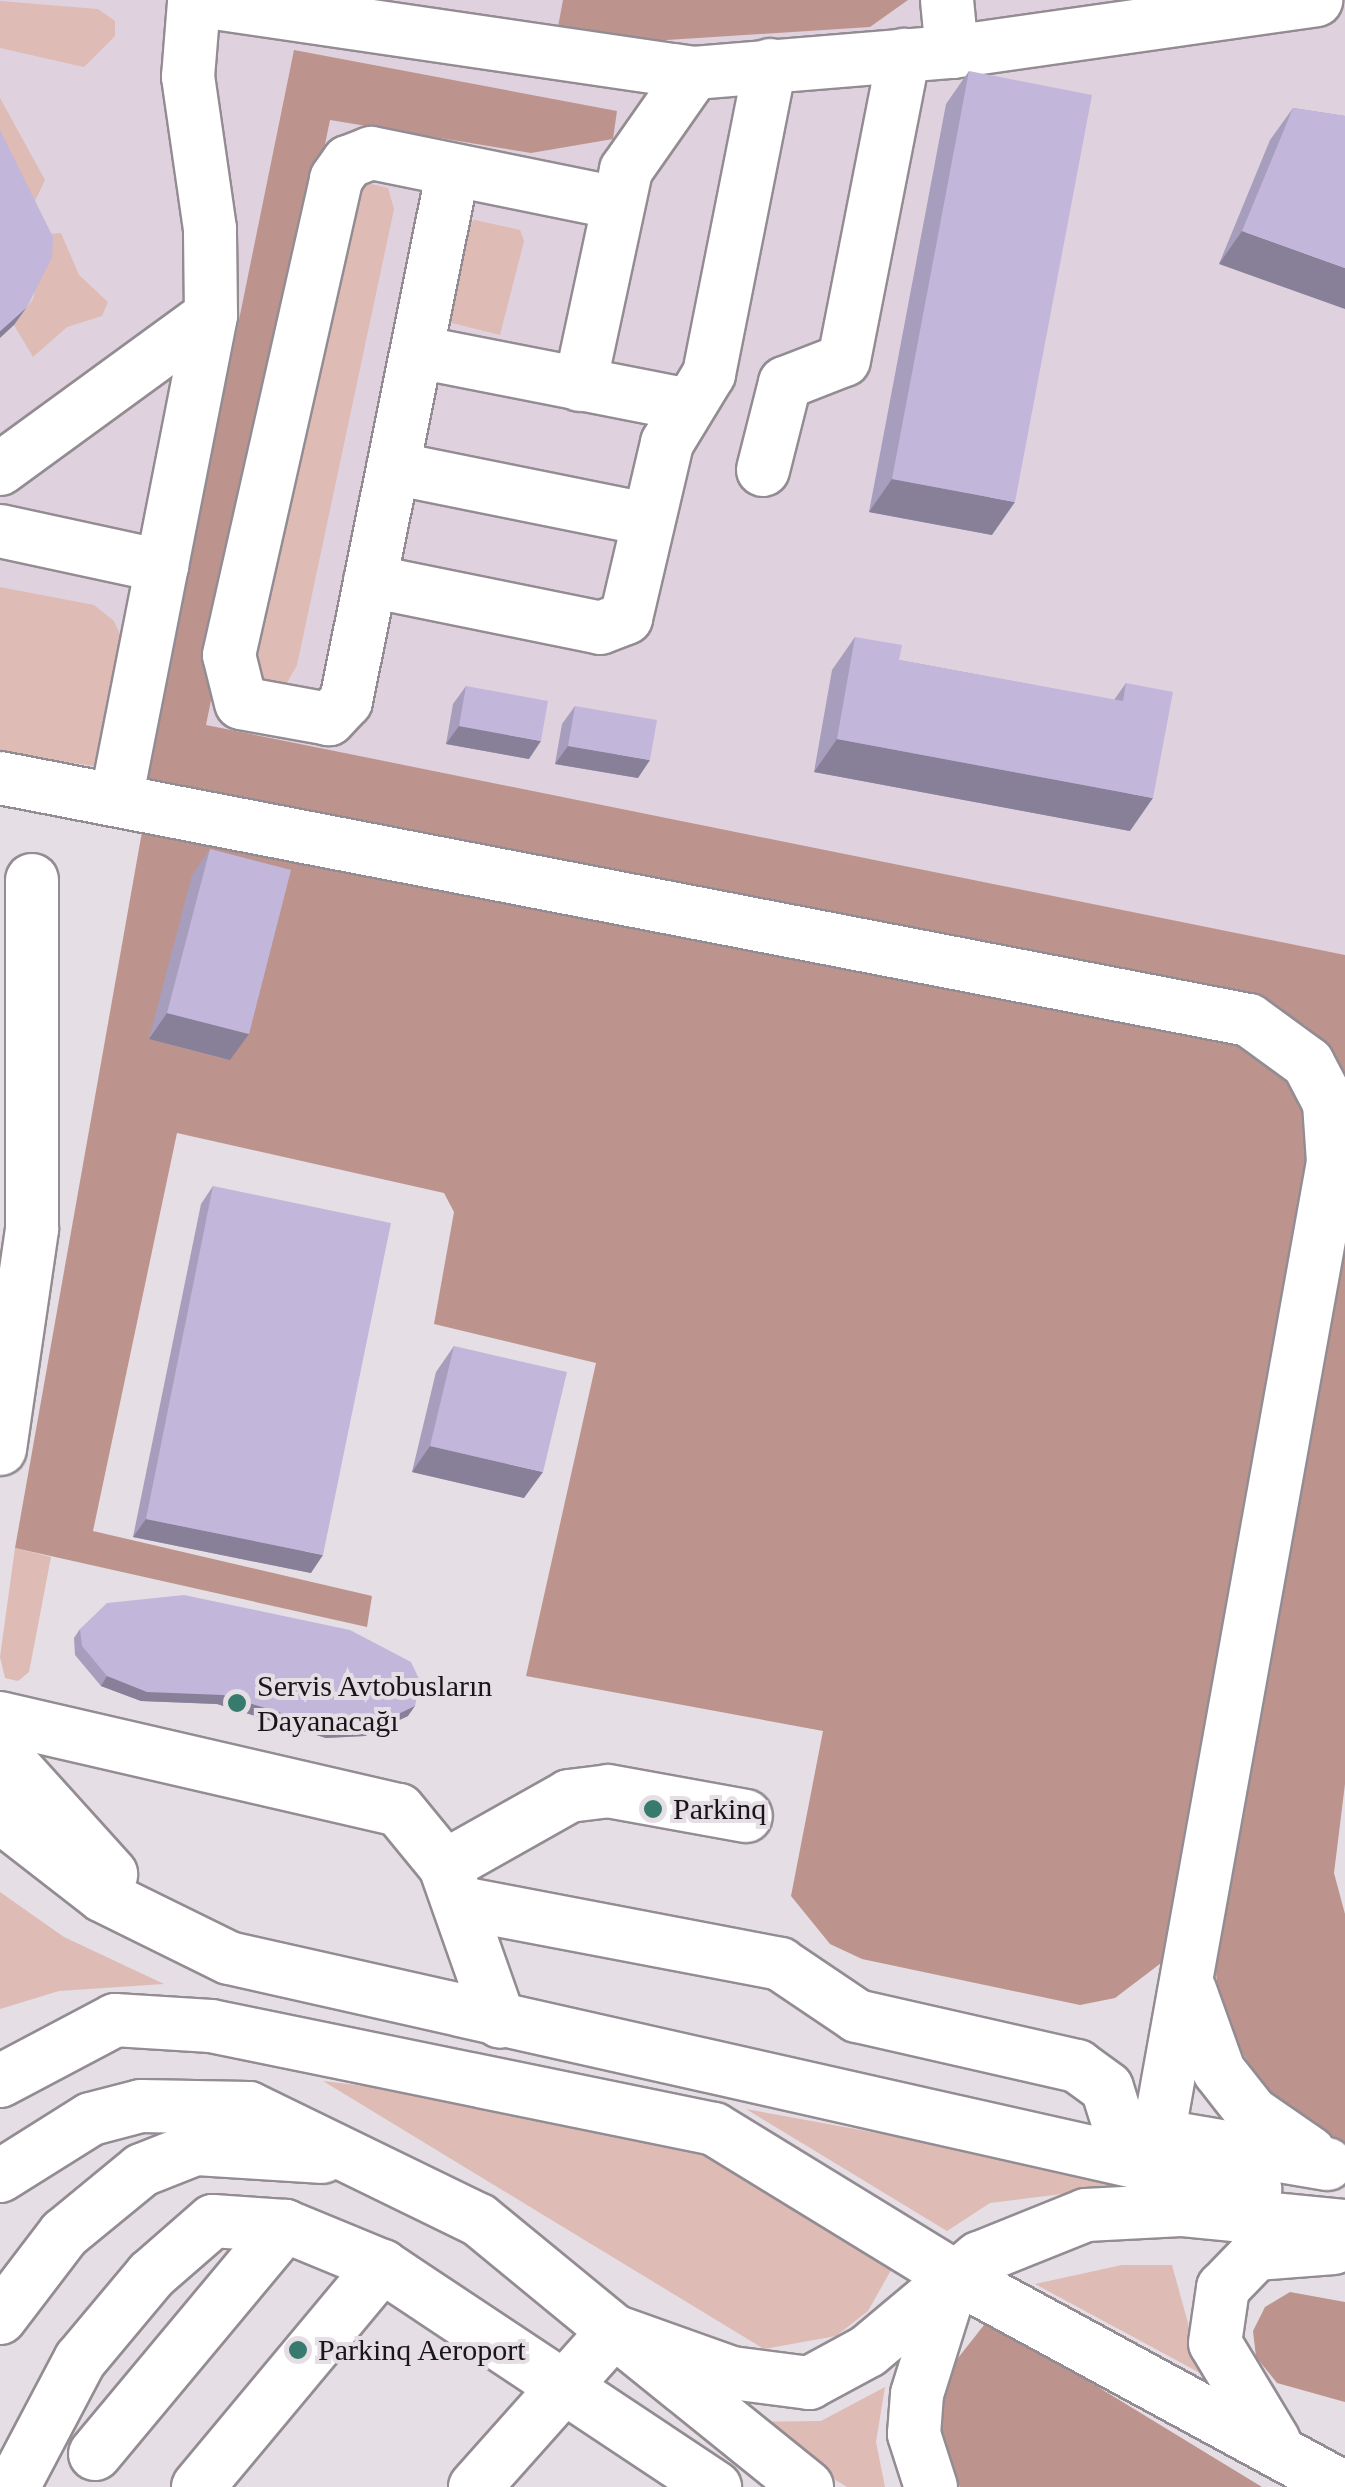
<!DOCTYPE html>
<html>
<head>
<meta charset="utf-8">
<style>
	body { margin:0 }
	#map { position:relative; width:1345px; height:2487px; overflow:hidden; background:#e5dee4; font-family:"Times New Roman",serif }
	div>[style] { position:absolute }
	.built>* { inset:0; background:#dfd2de }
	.green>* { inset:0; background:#debbb5 }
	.forest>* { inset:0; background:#bd948d }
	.roads { filter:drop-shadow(2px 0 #938c92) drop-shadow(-2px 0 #938c92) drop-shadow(0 2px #938c92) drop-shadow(0 -2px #938c92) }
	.minor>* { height:52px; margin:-26px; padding:0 26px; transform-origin:26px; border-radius:26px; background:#fff }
	.wall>* { inset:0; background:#a79dbc }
	.shaded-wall>* { inset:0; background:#888099 }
	.building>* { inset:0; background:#c2b7db }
	.dots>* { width:28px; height:28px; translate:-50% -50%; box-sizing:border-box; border:5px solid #e5dee4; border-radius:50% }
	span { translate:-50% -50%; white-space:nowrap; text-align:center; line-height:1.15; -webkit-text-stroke:8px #e5dee4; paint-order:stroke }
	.poi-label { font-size:30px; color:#181618 }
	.left { translate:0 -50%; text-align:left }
</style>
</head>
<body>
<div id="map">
	<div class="built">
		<i style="clip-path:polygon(0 0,1345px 0,1345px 955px,1163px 919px,0 798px)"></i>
	</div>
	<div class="green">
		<i style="clip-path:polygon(0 1px,98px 9px,115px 21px,115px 36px,84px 67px,0 48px)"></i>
		<i style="clip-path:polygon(0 98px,45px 180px,34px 203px,0 167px)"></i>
		<i style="clip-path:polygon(363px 182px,388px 188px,394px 209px,297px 665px,283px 690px,249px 677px,344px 196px)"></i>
		<i style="clip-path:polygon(475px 220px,520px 230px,524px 241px,500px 335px,448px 322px,467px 224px)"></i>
		<i style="clip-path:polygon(61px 233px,79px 275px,108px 302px,102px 316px,67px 327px,33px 357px,14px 325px,33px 299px,47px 234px)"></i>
		<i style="clip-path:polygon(0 587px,94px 605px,114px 621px,122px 639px,94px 766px,0 752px)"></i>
		<i style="clip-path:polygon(15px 1548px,51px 1557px,29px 1672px,18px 1681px,5px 1678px,0 1657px)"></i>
		<i style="clip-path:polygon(0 1892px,64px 1937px,164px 1984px,59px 1991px,0 2009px)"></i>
		<i style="clip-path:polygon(323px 2081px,569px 2111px,703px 2151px,895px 2263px,868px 2311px,836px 2336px,764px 2349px)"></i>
		<i style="clip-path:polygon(746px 2109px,1150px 2183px,990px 2203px,947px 2231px)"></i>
		<i style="clip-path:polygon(1122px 2265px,1172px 2265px,1202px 2374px,1035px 2284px)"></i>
		<i style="clip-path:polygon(885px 2387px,876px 2442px,885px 2487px,847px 2487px,741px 2422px,821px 2421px)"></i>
	</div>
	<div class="forest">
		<i style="clip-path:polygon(563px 0,908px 0,870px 27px,636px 42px,557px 32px)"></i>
		<i style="clip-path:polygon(294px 50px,617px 111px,613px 139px,531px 153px,330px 120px,206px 725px,1345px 955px,1345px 1077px,1305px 1025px,1258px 1007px,143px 791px)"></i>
		<i style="clip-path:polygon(143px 826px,1223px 1037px,1289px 1076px,1311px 1110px,1314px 1154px,1173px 1954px,1115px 1998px,1080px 2005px,862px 1959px,830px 1944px,791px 1896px,823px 1731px,526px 1676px,596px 1363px,434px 1324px,454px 1212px,444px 1193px,177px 1133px,93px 1531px,372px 1596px,367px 1627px,15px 1548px)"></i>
		<i style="clip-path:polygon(1345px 1249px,1345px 1784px,1334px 1873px,1345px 1914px,1345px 2143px,1310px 2134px,1270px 2096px,1239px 2048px,1218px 1992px,1211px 1927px)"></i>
		<i style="clip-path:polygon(1290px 2292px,1345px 2302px,1345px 2402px,1277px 2383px,1256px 2357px,1253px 2331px,1265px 2307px)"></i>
		<i style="clip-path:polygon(988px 2320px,1262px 2487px,960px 2487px,945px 2470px,937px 2424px,943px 2377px)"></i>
	</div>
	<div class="roads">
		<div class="minor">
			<i style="left:194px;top:0;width:505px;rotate:8.31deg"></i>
			<i style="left:694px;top:73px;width:259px;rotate:-4.7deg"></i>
			<i style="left:952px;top:52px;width:52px;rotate:-95.5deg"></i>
			<i style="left:952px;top:52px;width:368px;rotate:-8.1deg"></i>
			<i style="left:453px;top:170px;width:542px;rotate:101.39deg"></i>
			<i style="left:346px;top:701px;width:25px;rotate:133deg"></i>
			<i style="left:329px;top:719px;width:89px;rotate:-169.7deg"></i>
			<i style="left:241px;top:703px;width:49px;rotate:-104deg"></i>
			<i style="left:229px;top:655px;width:488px;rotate:-77.3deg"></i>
			<i style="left:336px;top:179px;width:21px;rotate:-55deg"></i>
			<i style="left:348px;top:162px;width:25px;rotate:-21deg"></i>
			<i style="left:371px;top:153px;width:250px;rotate:11.5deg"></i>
			<i style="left:418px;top:352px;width:276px;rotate:11.1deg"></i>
			<i style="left:580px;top:385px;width:220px;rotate:-77.9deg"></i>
			<i style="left:626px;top:170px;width:118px;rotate:-55deg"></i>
			<i style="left:393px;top:468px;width:259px;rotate:11.4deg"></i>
			<i style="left:0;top:469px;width:261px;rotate:-36.1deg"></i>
			<i style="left:763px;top:470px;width:90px;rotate:-75.8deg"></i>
			<i style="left:785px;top:383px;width:63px;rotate:-21.3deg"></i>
			<i style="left:844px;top:360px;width:311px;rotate:-78.9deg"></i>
			<i style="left:0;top:531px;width:166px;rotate:12.2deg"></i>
			<i style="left:370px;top:581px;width:235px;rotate:11.5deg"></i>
			<i style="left:600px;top:628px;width:28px;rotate:-21deg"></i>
			<i style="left:626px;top:618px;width:180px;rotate:-76.8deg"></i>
			<i style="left:667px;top:443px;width:81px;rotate:-58.7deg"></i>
			<i style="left:709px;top:374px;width:315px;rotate:-78.8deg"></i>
			<i style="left:0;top:778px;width:1272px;rotate:10.97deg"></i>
			<i style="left:1249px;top:1020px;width:73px;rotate:36.1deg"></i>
			<i style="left:1308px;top:1063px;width:45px;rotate:62.3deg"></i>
			<i style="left:1329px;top:1103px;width:59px;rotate:86.1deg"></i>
			<i style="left:1333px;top:1162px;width:984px;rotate:100.18deg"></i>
			<i style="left:116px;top:800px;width:494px;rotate:-78.9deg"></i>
			<i style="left:211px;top:315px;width:86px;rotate:-90.7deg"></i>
			<i style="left:210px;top:229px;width:154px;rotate:-98.2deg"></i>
			<i style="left:188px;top:77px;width:74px;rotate:-85.4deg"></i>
			<i style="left:0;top:1449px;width:222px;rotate:-81.7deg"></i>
			<i style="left:32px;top:1229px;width:349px;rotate:-90deg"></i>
			<i style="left:0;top:1718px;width:409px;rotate:13deg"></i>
			<i style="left:399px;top:1810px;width:72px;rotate:50.6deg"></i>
			<i style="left:445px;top:1866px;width:165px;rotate:70.6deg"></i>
			<i style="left:0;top:1751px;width:166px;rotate:47.9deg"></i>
			<i style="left:0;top:1816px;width:130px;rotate:37.8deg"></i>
			<i style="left:103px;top:1896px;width:140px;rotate:26.2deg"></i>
			<i style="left:229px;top:1958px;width:1052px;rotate:12.69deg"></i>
			<i style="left:445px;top:1866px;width:142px;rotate:-29.4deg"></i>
			<i style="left:569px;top:1796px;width:39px;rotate:-7deg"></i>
			<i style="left:608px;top:1791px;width:140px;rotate:10.3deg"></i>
			<i style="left:461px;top:1903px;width:325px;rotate:10.8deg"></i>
			<i style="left:780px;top:1964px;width:93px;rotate:34deg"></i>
			<i style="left:857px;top:2016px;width:226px;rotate:12.8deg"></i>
			<i style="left:1077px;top:2066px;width:37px;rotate:36deg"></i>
			<i style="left:1107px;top:2088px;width:43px;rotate:72.4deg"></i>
			<i style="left:1190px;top:1990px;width:86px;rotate:70.3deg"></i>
			<i style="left:1219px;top:2071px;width:53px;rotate:51.8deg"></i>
			<i style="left:1252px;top:2113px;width:70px;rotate:34.6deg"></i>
			<i style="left:0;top:2081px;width:130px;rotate:-27.9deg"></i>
			<i style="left:115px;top:2020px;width:96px;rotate:3.6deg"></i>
			<i style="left:211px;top:2026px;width:513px;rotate:11.57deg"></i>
			<i style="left:714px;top:2129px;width:281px;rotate:31.5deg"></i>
			<i style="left:954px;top:2276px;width:443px;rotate:28.5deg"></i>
			<i style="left:1126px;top:2130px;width:204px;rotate:9.6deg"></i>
			<i style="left:0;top:2176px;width:107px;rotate:-32.1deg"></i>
			<i style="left:91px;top:2119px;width:52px;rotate:-14.6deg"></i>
			<i style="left:141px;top:2106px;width:108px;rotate:1.1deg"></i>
			<i style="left:249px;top:2108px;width:256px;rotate:26deg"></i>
			<i style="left:479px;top:2220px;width:175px;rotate:39.4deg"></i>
			<i style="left:614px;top:2331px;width:125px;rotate:19.6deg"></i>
			<i style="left:732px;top:2373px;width:78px;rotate:7.4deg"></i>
			<i style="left:809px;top:2383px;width:67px;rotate:-28.5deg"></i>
			<i style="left:868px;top:2351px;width:145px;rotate:-40deg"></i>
			<i style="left:979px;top:2258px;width:115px;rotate:-21.9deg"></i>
			<i style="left:1086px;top:2215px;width:95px;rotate:-3deg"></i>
			<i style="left:1181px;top:2210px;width:165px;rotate:5.6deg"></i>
			<i style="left:0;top:2318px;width:106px;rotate:-52.7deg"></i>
			<i style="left:64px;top:2234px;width:101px;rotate:-39.4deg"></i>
			<i style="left:142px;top:2170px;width:57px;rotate:-21.6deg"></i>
			<i style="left:195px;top:2149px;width:127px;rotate:3.6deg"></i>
			<i style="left:1274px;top:2441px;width:114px;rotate:-121deg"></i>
			<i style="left:1215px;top:2343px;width:56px;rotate:-81.7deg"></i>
			<i style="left:1223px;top:2288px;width:47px;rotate:-45.9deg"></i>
			<i style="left:1256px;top:2254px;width:78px;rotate:-4.4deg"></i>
			<i style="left:95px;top:2454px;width:297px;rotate:-50.2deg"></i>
			<i style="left:13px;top:2487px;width:144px;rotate:-62.2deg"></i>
			<i style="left:80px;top:2360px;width:111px;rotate:-50.1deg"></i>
			<i style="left:151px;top:2275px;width:82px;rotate:-41.1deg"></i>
			<i style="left:213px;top:2221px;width:72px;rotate:4deg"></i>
			<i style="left:285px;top:2226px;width:105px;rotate:22.4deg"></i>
			<i style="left:382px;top:2266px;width:400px;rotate:33.6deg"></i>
			<i style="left:198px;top:2487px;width:288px;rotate:-50.2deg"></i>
			<i style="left:475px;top:2487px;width:209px;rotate:-48.3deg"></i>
			<i style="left:614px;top:2331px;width:248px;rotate:38.9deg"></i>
			<i style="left:931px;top:2487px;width:56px;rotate:-107.8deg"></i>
			<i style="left:914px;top:2434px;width:40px;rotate:-85.7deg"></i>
			<i style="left:917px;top:2394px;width:124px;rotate:-72.6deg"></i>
		</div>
	</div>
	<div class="wall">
		<i style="clip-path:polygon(969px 71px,992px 535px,869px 512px,946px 104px)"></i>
		<i style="clip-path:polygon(1293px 108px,1345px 116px,1219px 264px,1270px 140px)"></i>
		<i style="clip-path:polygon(855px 637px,899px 660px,1114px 700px,1126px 683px,1130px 831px,814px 772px,832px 670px)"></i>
		<i style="clip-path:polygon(466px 686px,529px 759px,446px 744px,453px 704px)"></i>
		<i style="clip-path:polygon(575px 706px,638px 778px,555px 764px,562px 724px)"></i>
		<i style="clip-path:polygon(210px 849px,230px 1060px,149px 1039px,192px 875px)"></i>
		<i style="clip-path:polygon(213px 1186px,311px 1573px,133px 1537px,201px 1204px)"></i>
		<i style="clip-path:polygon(454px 1346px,524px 1498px,412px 1472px,436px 1372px)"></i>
		<i style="clip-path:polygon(80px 1629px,408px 1716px,365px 1736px,326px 1738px,217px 1704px,141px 1701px,101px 1686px,75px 1655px,74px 1638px)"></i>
	</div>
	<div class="shaded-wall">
		<i style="clip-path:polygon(1242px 231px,1345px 268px,1345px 309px,1219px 264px)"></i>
		<i style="clip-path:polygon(27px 307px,14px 325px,0 338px,0 331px)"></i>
		<i style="clip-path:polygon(892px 479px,1015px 502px,992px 535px,869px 512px)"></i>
		<i style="clip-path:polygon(459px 726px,541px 741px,529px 759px,446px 744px)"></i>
		<i style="clip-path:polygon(837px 739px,1153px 798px,1130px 831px,814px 772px)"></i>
		<i style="clip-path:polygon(568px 746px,650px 760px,638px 778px,555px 764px)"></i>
		<i style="clip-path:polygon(167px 1013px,249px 1034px,230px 1060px,149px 1039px)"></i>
		<i style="clip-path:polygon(430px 1446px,543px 1472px,524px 1498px,412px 1472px)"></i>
		<i style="clip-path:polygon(146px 1519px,323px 1555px,311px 1573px,133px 1537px)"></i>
		<i style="clip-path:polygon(107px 1676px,223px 1695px,415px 1706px,408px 1716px,365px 1736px,326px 1738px,217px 1704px,141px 1701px,101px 1686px)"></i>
	</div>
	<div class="building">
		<i style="clip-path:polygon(969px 71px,1092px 95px,1015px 502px,892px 479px)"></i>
		<i style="clip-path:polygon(1293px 108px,1345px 116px,1345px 268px,1242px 231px)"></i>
		<i style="clip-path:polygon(0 130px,53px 237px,52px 257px,27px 307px,0 331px)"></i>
		<i style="clip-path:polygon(855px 637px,902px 645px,899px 660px,1123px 701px,1126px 683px,1173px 692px,1153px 798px,837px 739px)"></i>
		<i style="clip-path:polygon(466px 686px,548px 701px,541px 741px,459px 726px)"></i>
		<i style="clip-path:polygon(575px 706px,657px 720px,650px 760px,568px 746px)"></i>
		<i style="clip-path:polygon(210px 849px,291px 870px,249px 1034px,167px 1013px)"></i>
		<i style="clip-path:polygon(213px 1186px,391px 1223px,323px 1555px,146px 1519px)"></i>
		<i style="clip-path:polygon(454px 1346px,567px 1372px,543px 1472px,430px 1446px)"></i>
		<i style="clip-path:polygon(184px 1595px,350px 1630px,411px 1662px,420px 1681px,415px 1706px,371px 1727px,333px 1729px,223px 1695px,147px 1692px,107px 1676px,82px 1646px,80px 1629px,107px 1603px)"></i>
	</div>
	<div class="dots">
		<i style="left:237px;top:1703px;background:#377b6e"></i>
		<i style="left:653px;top:1809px;background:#377b6e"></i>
		<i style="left:298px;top:2350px;background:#377b6e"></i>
	</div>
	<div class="poi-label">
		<span class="left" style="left:257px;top:1703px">Servis Avtobusların<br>Dayanacağı</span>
		<span class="left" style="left:673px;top:1809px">Parkinq</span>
		<span class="left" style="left:318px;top:2350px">Parkinq Aeroport</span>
	</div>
</div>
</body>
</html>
